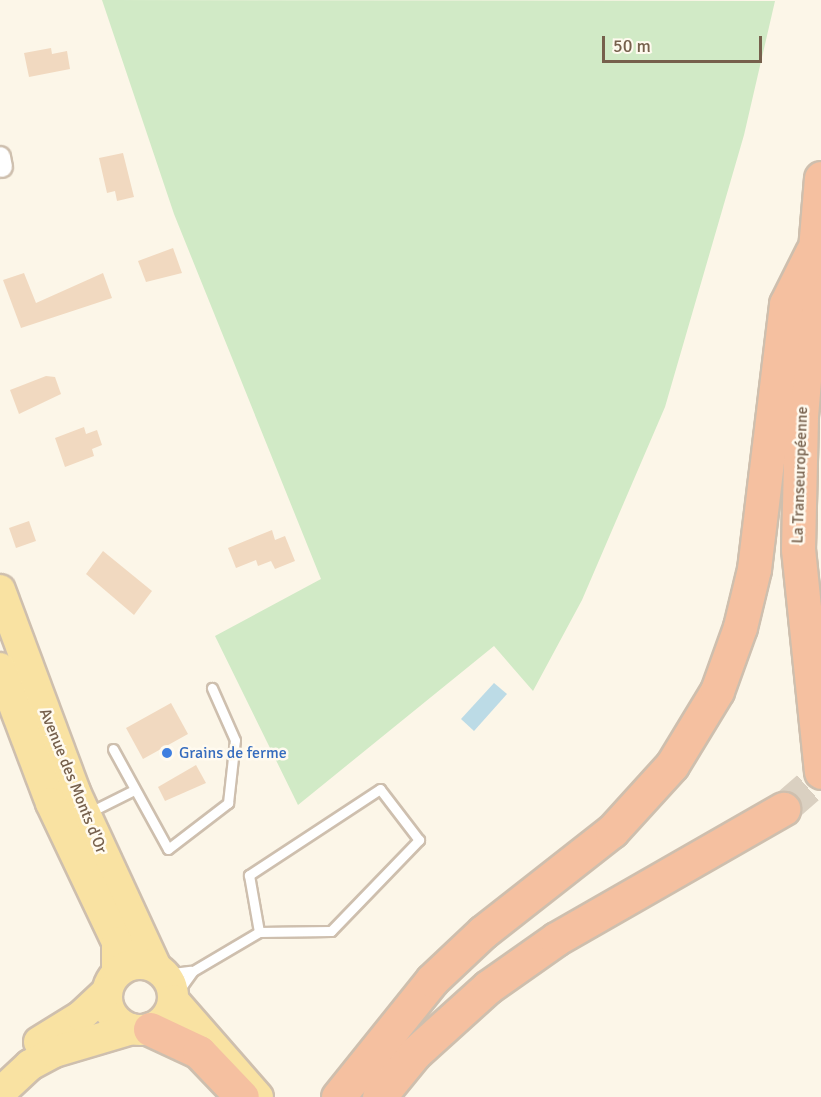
<!DOCTYPE html>
<html>
<head>
<meta charset="utf-8">
<style>
	body { margin:0 }
	#map { position:relative; width:821px; height:1097px; overflow:hidden; background:#fcf6e8; font-family:Signika,sans-serif }
	div>[style] { position:absolute }
	.green>* { inset:0; background:#d1eac6 }
	.water>* { inset:0; background:#bcdbe6 }
	.building>* { inset:0; background:#f1d9c0 }
	.highway-tunnel>* { height:33px; margin-top:-16.5px; transform-origin:0; background:repeating-linear-gradient(90deg,#dad0c1 0 33px,transparent 0 49px) }
	.roads { filter:drop-shadow(2px 0 #cebfae) drop-shadow(-2px 0 #cebfae) drop-shadow(0 2px #cebfae) drop-shadow(0 -2px #cebfae) }
	.lane>* { height:9px; margin:-4.5px; padding:0 4.5px; transform-origin:4.5px; border-radius:4.5px; background:#fff }
	.street>* { height:20px; margin:-10px; padding:0 10px; transform-origin:10px; border-radius:10px; background:#fff }
	.primary>* { height:30px; margin:-15px; padding:0 15px; transform-origin:15px; border-radius:15px; background:#f9e2a2 }
	.primary>.ring { margin:-15px; padding:0; box-sizing:content-box; background:none; border:30px solid #f9e2a2; border-radius:50% }
	.highway>* { height:33px; margin:-16.5px; padding:0 16.5px; transform-origin:16.5px; border-radius:16.5px; background:#f5c0a0 }
	.dots>* { width:16px; height:16px; translate:-50% -50%; box-sizing:border-box; border:3px solid #fffaef; border-radius:50% }
	span { translate:-50% -50%; white-space:nowrap; text-align:center; line-height:1.15; -webkit-text-stroke:5px #fffaef; paint-order:stroke }
	.street-label { font-size:16px; color:#76604c }
	.shop-label { font-size:16px; color:#366cbe }
	.left { translate:0 -50%; text-align:left }
	.scale { position:absolute; left:602px; top:36px; width:160px; height:27px; box-sizing:border-box; border:3px solid #76604c; border-top:0; padding-left:8px; font-size:18px; line-height:21px; white-space:nowrap; color:#76604c; -webkit-text-stroke:4px #fffaef; paint-order:stroke }
</style>
</head>
<body>
<div id="map">
	<div class="green">
		<i style="clip-path:polygon(102px 0,775px 1px,744px 135px,665px 407px,582px 600px,533px 691px,494px 646px,298px 805px,215px 636px,321px 579px,174px 214px)"></i>
	</div>
	<div class="water">
		<i style="clip-path:polygon(494px 683px,507px 694px,474px 731px,461px 719px)"></i>
	</div>
	<div class="building">
		<i style="clip-path:polygon(51px 48px,52px 54px,67px 51px,70px 69px,29px 77px,24px 53px)"></i>
		<i style="clip-path:polygon(123px 153px,134px 197px,117px 201px,115px 191px,107px 193px,99px 158px)"></i>
		<i style="clip-path:polygon(173px 248px,182px 273px,146px 282px,138px 261px)"></i>
		<i style="clip-path:polygon(24px 273px,36px 303px,103px 273px,112px 298px,21px 328px,3px 280px)"></i>
		<i style="clip-path:polygon(46px 376px,55px 377px,61px 394px,19px 414px,10px 390px)"></i>
		<i style="clip-path:polygon(84px 427px,86px 434px,97px 430px,102px 445px,92px 449px,94px 456px,65px 467px,55px 438px)"></i>
		<i style="clip-path:polygon(29px 521px,36px 541px,16px 548px,9px 528px)"></i>
		<i style="clip-path:polygon(272px 530px,275px 540px,285px 536px,295px 561px,275px 569px,271px 561px,258px 566px,256px 560px,236px 568px,228px 548px)"></i>
		<i style="clip-path:polygon(103px 551px,152px 591px,134px 615px,86px 574px)"></i>
		<i style="clip-path:polygon(171px 703px,188px 734px,143px 759px,126px 728px)"></i>
		<i style="clip-path:polygon(196px 765px,206px 783px,165px 801px,158px 787px)"></i>
	</div>
	<div class="highway-tunnel">
		<i style="left:783px;top:809px;width:50px;rotate:-41deg"></i>
	</div>
	<div class="roads">
		<div class="lane">
			<i style="left:113px;top:749px;width:114px;rotate:61.2deg"></i>
			<i style="left:168px;top:849px;width:76px;rotate:-37.5deg"></i>
			<i style="left:228px;top:803px;width:63px;rotate:-83.7deg"></i>
			<i style="left:235px;top:740px;width:57px;rotate:-113.9deg"></i>
			<i style="left:88px;top:813px;width:51px;rotate:-26.6deg"></i>
			<i style="left:165px;top:974px;width:26px;rotate:-7deg"></i>
			<i style="left:174px;top:997px;width:32px;rotate:-54deg"></i>
			<i style="left:193px;top:971px;width:77px;rotate:-30.6deg"></i>
			<i style="left:259px;top:932px;width:72px;rotate:-0.8deg"></i>
			<i style="left:331px;top:931px;width:127px;rotate:-46deg"></i>
			<i style="left:419px;top:840px;width:64px;rotate:-127.4deg"></i>
			<i style="left:380px;top:789px;width:157px;rotate:146.7deg"></i>
			<i style="left:249px;top:875px;width:58px;rotate:80deg"></i>
		</div>
		<div class="street">
			<i style="left:0;top:157px;width:10px;rotate:79deg"></i>
		</div>
		<div class="primary">
			<i style="left:0;top:590px;width:215px;rotate:69.6deg"></i>
			<i style="left:75px;top:792px;width:193px;rotate:65.2deg"></i>
			<i style="left:0;top:668px;width:144px;rotate:69.3deg"></i>
			<i style="left:51px;top:803px;width:154px;rotate:64.6deg"></i>
			<i style="left:117px;top:942px;width:30px;rotate:90deg"></i>
			<i class="ring" style="left:107px;top:964px;width:36px;height:36px"></i>
			<i style="left:173px;top:1000px;width:129px;rotate:48.8deg"></i>
			<i style="left:39px;top:1042px;width:49px;rotate:-31.8deg"></i>
			<i style="left:81px;top:1016px;width:34px;rotate:-43deg"></i>
			<i style="left:0;top:1093px;width:41px;rotate:-43deg"></i>
			<i style="left:30px;top:1065px;width:27px;rotate:-28deg"></i>
			<i style="left:54px;top:1052px;width:81px;rotate:-16.4deg"></i>
		</div>
		<div class="highway">
			<i style="left:821px;top:178px;width:240px;rotate:94.8deg"></i>
			<i style="left:801px;top:417px;width:132px;rotate:91.3deg"></i>
			<i style="left:798px;top:549px;width:224px;rotate:84.1deg"></i>
			<i style="left:150px;top:1029px;width:54px;rotate:25.1deg"></i>
			<i style="left:199px;top:1052px;width:62px;rotate:46.3deg"></i>
			<i style="left:338px;top:1097px;width:150px;rotate:-51.2deg"></i>
			<i style="left:432px;top:980px;width:70px;rotate:-43.3deg"></i>
			<i style="left:483px;top:932px;width:164px;rotate:-38.1deg"></i>
			<i style="left:612px;top:831px;width:89px;rotate:-47.7deg"></i>
			<i style="left:672px;top:765px;width:87px;rotate:-58.7deg"></i>
			<i style="left:717px;top:691px;width:68px;rotate:-70.2deg"></i>
			<i style="left:740px;top:627px;width:60px;rotate:-76.4deg"></i>
			<i style="left:754px;top:569px;width:267px;rotate:-83.1deg"></i>
			<i style="left:786px;top:304px;width:58px;rotate:-63.4deg"></i>
			<i style="left:379px;top:1097px;width:57px;rotate:-50.7deg"></i>
			<i style="left:415px;top:1053px;width:98px;rotate:-42.1deg"></i>
			<i style="left:488px;top:987px;width:83px;rotate:-35.2deg"></i>
			<i style="left:556px;top:939px;width:262px;rotate:-29.8deg"></i>
		</div>
	</div>
	<div class="dots">
		<i style="left:167px;top:753px;background:#3f7fe0"></i>
	</div>
	<div class="street-label">
		<span style="left:800px;top:475px;rotate:-88deg">La Transeuropéenne</span>
		<span style="left:73px;top:781px;rotate:68deg">Avenue des Monts d'Or</span>
	</div>
	<div class="shop-label">
		<span class="left" style="left:179px;top:753px">Grains de ferme</span>
	</div>
	<div class="scale">50 m</div>
</div>
</body>
</html>
